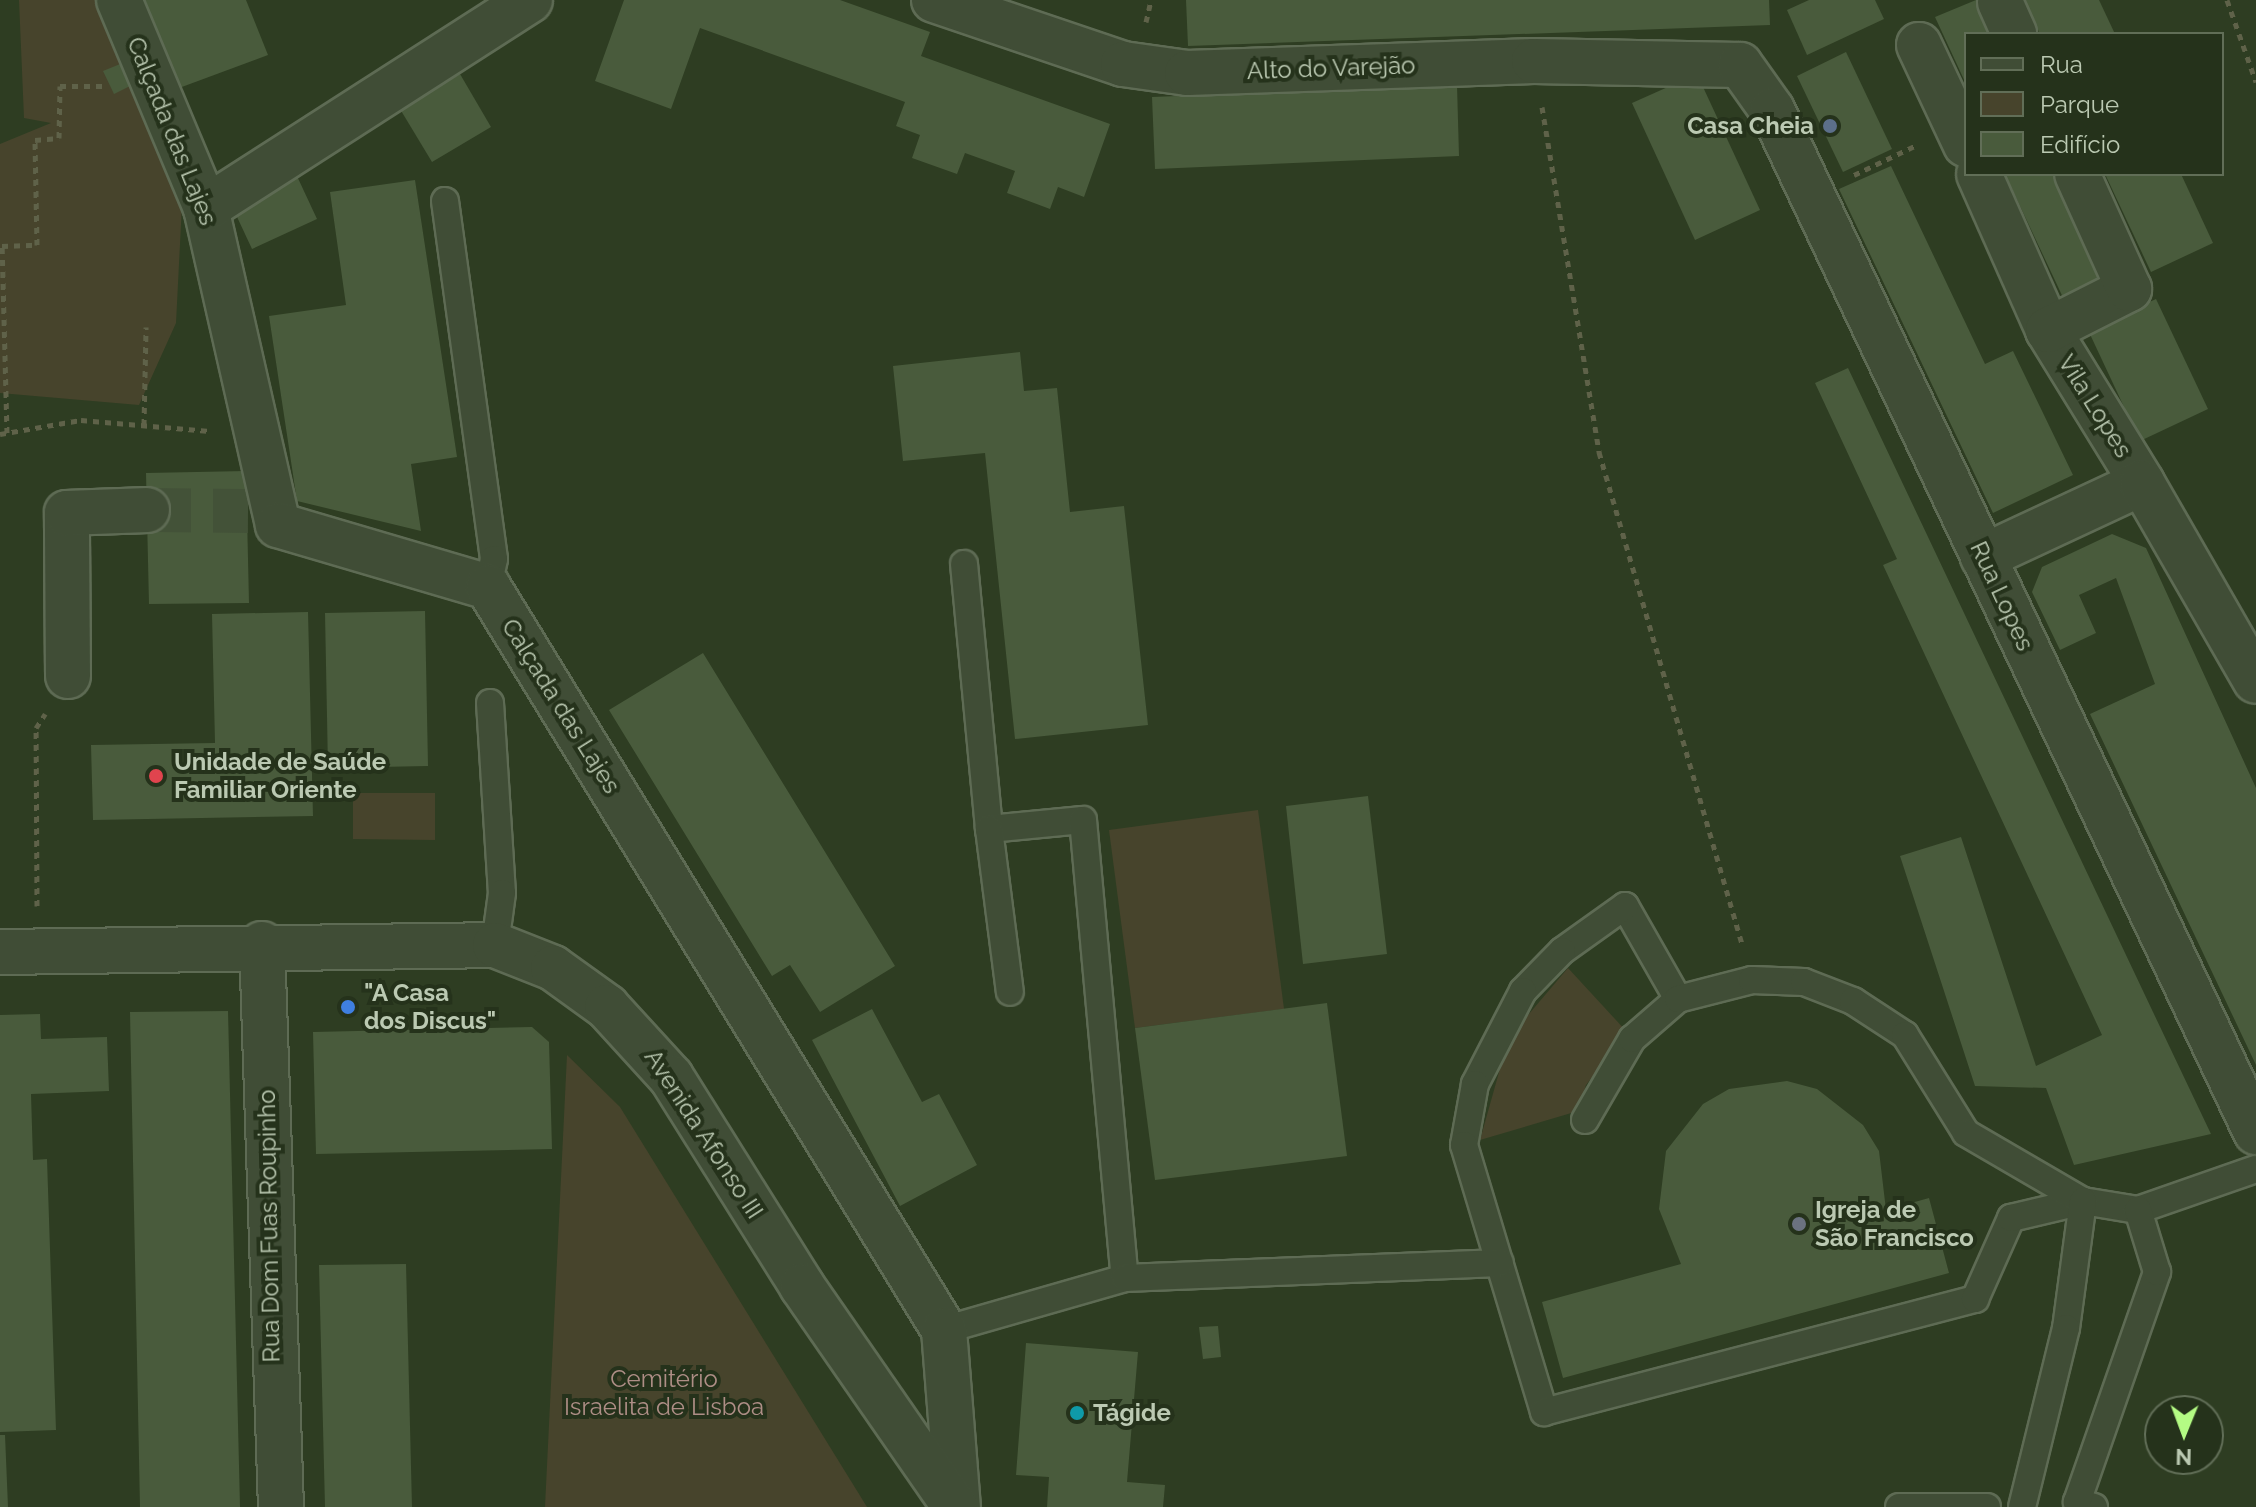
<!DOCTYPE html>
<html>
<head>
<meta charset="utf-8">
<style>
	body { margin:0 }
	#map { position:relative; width:2256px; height:1507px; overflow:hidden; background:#2e3d22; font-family:Raleway,sans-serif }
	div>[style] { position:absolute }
	.green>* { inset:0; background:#47442c }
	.building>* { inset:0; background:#495b3c }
	.minor-tunnel>* { height:44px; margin-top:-22px; transform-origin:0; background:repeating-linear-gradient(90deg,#435238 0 44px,transparent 0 66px) }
	.path>* { height:5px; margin-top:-2.5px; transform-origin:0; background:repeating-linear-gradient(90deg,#5f6249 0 6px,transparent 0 12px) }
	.roads { filter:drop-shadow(2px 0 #5e6b54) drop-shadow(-2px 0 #5e6b54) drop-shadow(0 2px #5e6b54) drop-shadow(0 -2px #5e6b54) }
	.service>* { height:26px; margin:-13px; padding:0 13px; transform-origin:13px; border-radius:13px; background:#404d36 }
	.minor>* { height:44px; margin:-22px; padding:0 22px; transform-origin:22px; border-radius:22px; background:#404d36 }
	.tertiary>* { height:44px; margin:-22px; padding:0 22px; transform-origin:22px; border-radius:22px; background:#404d36 }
	.dots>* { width:22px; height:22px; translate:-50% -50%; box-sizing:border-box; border:4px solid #25321b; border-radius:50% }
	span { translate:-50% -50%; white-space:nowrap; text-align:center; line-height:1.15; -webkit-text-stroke:8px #25321b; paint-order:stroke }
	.street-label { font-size:24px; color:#bbc9b2 }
	.poi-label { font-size:24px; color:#bbc9b2; font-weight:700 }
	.right { translate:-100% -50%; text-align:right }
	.left { translate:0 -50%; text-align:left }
	.park-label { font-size:24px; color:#ae8e86 }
	.legend { position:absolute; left:1964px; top:32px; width:260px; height:144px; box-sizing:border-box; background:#25321b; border:2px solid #616e57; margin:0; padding:10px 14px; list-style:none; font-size:24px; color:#bbc9b2 }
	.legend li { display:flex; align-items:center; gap:16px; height:40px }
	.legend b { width:40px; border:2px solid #616e57 }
	.north { position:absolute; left:2144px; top:1395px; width:80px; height:80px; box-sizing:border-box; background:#25321b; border:2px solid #616e57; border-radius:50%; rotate:181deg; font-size:22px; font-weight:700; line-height:32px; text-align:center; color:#bbc9b2 }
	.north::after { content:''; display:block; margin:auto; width:28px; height:36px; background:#b4fb84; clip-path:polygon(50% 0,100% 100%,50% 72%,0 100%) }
</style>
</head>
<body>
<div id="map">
	<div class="green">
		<i style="clip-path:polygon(19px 0,105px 0,183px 185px,176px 323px,139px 405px,0 393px,0 144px,51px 123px,24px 118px)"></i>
		<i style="clip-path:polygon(353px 793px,435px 793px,435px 840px,353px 839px)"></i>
		<i style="clip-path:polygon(1258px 810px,1284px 1009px,1135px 1028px,1109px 830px)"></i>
		<i style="clip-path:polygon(1568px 968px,1627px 1032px,1586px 1085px,1578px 1111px,1480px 1140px,1503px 1058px,1523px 1021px)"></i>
		<i style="clip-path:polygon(567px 1055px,620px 1107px,867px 1507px,545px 1507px)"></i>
	</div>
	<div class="building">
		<i style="clip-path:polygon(136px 0,246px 0,268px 55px,171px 91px)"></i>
		<i style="clip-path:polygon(624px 0,840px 0,930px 32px,921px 56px,1110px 124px,1084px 197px,1058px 187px,1050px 209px,1007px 193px,1015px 171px,965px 153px,957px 174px,912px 158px,920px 135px,896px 126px,905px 102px,700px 28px,671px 109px,595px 81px)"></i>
		<i style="clip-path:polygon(1186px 0,1769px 0,1770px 25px,1188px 46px)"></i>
		<i style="clip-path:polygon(1809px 0,1875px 0,1884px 19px,1807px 55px,1787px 10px)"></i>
		<i style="clip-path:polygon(1976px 0,1992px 34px,1966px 34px,1966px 84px,1935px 17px)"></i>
		<i style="clip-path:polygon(2024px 0,2099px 0,2115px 34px,2040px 34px)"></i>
		<i style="clip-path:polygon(1846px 52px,1892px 149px,1843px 172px,1797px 76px)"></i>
		<i style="clip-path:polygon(125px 62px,134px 84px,114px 94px,103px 71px)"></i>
		<i style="clip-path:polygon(460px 74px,491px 127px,432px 162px,400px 109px)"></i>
		<i style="clip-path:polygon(1697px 74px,1760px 210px,1695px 240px,1632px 103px)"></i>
		<i style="clip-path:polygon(1457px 85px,1459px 156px,1155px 169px,1152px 97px)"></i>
		<i style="clip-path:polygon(1891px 166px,1985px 364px,2013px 351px,2073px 475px,1993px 513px,1839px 189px)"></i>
		<i style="clip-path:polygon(296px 174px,317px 219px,252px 249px,231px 204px)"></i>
		<i style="clip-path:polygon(2005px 174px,2061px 174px,2112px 285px,2067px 306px)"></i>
		<i style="clip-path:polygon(2105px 174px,2181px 174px,2213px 243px,2151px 272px)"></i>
		<i style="clip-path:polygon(415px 180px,457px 457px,411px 464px,421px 531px,297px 501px,269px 316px,346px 305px,330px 192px)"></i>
		<i style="clip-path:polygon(2156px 299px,2208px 409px,2140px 441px,2088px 330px)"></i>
		<i style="clip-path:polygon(1020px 352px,1024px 391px,1057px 388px,1070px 512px,1124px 506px,1148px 725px,1015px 739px,985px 453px,903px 461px,893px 366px)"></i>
		<i style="clip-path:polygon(1848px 368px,2153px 1012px,2211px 1134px,2074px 1165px,2046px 1088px,1975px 1086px,1900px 856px,1961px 837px,2036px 1066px,2102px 1035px,1883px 565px,1897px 559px,1815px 383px)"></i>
		<i style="clip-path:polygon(246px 471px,249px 603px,149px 604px,146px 473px)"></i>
		<i style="clip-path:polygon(2112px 534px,2146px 548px,2256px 788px,2256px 1065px,2090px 714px,2155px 684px,2116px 578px,2079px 595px,2096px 633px,2060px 650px,2032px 592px,2042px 567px)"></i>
		<i style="clip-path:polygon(425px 611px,428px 766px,328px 768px,325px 613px)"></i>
		<i style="clip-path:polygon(308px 612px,313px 816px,93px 820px,91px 745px,215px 743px,212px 614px)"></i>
		<i style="clip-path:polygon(703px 653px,895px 966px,820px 1012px,790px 965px,772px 976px,609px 710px)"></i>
		<i style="clip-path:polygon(1368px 796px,1387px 954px,1303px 964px,1286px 806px)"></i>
		<i style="clip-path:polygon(1327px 1003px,1347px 1156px,1155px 1180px,1135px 1028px)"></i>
		<i style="clip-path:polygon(872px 1009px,922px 1102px,939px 1094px,977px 1165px,900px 1206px,812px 1040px)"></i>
		<i style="clip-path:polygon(228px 1011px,240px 1507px,140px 1507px,130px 1012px)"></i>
		<i style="clip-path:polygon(40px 1014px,41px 1039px,107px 1037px,109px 1091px,31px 1094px,33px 1160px,47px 1159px,56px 1430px,0 1432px,0 1015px)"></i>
		<i style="clip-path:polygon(532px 1027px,549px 1042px,552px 1149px,316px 1154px,313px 1032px)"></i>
		<i style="clip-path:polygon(1787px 1081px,1817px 1089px,1863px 1125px,1879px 1151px,1886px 1210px,1929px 1198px,1949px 1273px,1563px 1378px,1542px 1302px,1681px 1264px,1659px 1209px,1666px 1151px,1703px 1104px,1729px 1089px)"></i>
		<i style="clip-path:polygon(406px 1264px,412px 1507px,325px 1507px,319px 1265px)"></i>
		<i style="clip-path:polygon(1218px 1326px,1221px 1357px,1203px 1359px,1199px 1327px)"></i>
		<i style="clip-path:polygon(1026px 1343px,1138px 1352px,1127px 1482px,1165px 1485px,1163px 1507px,1047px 1507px,1049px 1477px,1016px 1475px)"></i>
		<i style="clip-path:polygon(0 1435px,5px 1435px,8px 1507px,0 1507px)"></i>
	</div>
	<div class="minor-tunnel">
		<i style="left:147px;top:510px;width:101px;rotate:0.6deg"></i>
	</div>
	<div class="path">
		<i style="left:2227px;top:0;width:87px;rotate:70.5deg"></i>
		<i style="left:1146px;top:22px;width:23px;rotate:-77deg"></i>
		<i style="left:1542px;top:107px;width:350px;rotate:80.6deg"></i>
		<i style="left:1599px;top:452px;width:512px;rotate:73.79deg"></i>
		<i style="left:1854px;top:175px;width:70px;rotate:-25.5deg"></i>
		<i style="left:144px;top:425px;width:98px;rotate:-88.8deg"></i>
		<i style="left:7px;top:433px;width:187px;rotate:-91.5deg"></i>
		<i style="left:2px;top:246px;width:35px;rotate:-2deg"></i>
		<i style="left:37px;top:245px;width:105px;rotate:-91.1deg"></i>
		<i style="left:35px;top:140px;width:24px;rotate:-5deg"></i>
		<i style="left:59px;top:138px;width:52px;rotate:-88.9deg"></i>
		<i style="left:60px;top:86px;width:45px"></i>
		<i style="left:0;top:434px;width:82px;rotate:-9.8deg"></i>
		<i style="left:81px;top:420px;width:129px;rotate:4.9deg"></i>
		<i style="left:37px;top:906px;width:178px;rotate:-90.3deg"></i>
		<i style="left:36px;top:728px;width:17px;rotate:-57deg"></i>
	</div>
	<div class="roads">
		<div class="service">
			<i style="left:445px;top:201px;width:361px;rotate:82.2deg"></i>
			<i style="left:494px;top:559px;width:29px;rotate:102deg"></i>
			<i style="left:964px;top:564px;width:266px;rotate:84.6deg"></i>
			<i style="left:989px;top:829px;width:94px;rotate:-5.5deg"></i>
			<i style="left:1083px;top:820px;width:460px;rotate:84.8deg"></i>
			<i style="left:490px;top:703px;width:190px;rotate:86.4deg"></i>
			<i style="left:502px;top:893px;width:52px;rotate:97.7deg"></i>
			<i style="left:989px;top:829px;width:164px;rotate:82.7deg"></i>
			<i style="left:1678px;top:999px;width:107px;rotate:-119.7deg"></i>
			<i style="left:1625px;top:906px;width:77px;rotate:144.5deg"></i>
			<i style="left:1562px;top:951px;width:56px;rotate:134.3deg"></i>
			<i style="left:1523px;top:991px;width:105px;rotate:117.3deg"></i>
			<i style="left:1475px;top:1084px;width:62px;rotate:100.2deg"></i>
			<i style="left:1464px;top:1145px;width:279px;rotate:73.3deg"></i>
			<i style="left:1544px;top:1412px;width:446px;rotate:-14.7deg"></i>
			<i style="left:1975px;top:1299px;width:89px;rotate:-66deg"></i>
			<i style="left:2011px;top:1218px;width:74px;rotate:-13.3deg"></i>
			<i style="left:2083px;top:1201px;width:56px;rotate:9.3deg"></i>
			<i style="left:2138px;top:1210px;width:125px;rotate:-19.2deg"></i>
			<i style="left:1585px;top:1120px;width:94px;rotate:-59.9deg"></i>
			<i style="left:1632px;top:1039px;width:61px;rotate:-41deg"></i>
			<i style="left:1678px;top:999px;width:76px;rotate:-14.4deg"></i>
			<i style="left:1752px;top:980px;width:52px;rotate:2.2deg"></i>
			<i style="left:1804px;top:982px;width:53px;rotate:21.2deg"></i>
			<i style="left:1853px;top:1001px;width:62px;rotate:33.2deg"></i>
			<i style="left:1905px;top:1035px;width:115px;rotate:58.1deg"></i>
			<i style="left:1966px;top:1133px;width:135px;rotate:30.2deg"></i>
			<i style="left:2083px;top:1201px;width:128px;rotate:97.6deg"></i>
			<i style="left:2066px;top:1328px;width:184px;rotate:103.8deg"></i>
			<i style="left:944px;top:1330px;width:188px;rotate:-16deg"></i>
			<i style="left:1125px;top:1278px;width:375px;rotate:-2.3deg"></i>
			<i style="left:1899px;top:1507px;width:88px"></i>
			<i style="left:2094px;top:1507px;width:18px;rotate:-164deg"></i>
			<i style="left:2077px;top:1502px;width:244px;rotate:-70.8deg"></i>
			<i style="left:2157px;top:1272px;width:65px;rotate:-107deg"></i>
		</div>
		<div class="minor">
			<i style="left:119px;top:0;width:225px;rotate:67.3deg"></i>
			<i style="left:206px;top:208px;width:325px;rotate:77.2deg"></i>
			<i style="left:278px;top:525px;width:219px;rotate:16.4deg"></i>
			<i style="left:488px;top:587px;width:872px;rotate:58.46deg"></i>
			<i style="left:944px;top:1330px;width:178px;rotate:85.5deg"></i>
			<i style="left:934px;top:0;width:200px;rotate:18.7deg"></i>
			<i style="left:1123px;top:64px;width:65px;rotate:8deg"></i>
			<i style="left:1187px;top:73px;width:347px;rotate:-2deg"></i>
			<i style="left:1534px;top:61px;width:206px;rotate:1.1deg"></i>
			<i style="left:1740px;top:65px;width:55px;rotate:54.6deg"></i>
			<i style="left:1772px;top:110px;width:1131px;rotate:64.66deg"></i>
			<i style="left:2000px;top:2px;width:35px;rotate:66deg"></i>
			<i style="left:1919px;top:45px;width:110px;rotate:64.8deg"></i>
			<i style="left:1979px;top:174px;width:171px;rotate:66.1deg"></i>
			<i style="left:2048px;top:330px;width:180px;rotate:58.4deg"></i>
			<i style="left:206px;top:208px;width:385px;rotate:-32.7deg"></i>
			<i style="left:2048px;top:330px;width:91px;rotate:-26.8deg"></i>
			<i style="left:2129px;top:289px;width:126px;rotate:-114.3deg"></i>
			<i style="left:1983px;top:557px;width:175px;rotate:-25deg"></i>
			<i style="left:2142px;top:483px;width:228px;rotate:60.1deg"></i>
			<i style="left:68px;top:676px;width:163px;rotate:-90.4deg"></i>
			<i style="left:67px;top:513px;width:80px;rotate:-2.1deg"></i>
			<i style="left:262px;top:944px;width:563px;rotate:88.07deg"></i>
		</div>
		<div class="tertiary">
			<i style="left:0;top:952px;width:495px;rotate:-0.8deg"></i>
			<i style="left:495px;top:945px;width:62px;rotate:21.6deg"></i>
			<i style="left:553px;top:968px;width:67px;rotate:35.8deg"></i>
			<i style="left:607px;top:1007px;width:95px;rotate:47.6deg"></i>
			<i style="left:671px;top:1077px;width:247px;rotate:57.9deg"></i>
			<i style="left:802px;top:1286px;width:269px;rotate:55.3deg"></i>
		</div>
	</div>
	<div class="dots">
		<i style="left:1830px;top:126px;background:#5c6f8a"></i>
		<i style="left:156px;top:776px;background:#e0444e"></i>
		<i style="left:348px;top:1007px;background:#3f7fe0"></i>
		<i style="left:1799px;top:1224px;background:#6b7280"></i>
		<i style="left:1077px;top:1413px;background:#0f9aa8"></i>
	</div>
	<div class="street-label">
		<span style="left:1331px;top:68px;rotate:-2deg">Alto do Varejão</span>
		<span style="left:172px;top:131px;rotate:68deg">Calçada das Lajes</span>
		<span style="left:2095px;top:406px;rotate:58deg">Vila Lopes</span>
		<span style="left:2002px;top:596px;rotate:65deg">Rua Lopes</span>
		<span style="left:561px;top:706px;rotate:58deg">Calçada das Lajes</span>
		<span style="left:704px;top:1134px;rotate:57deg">Avenida Afonso III</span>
		<span style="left:269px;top:1226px;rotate:-91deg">Rua Dom Fuas Roupinho</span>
	</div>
	<div class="poi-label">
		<span class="right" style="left:1814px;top:126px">Casa Cheia</span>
		<span class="left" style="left:174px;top:776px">Unidade de Saúde<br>Familiar Oriente</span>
		<span class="left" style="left:364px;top:1007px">"A Casa<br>dos Discus"</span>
		<span class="left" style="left:1815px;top:1224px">Igreja de<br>São Francisco</span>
		<span class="left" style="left:1093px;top:1413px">Tágide</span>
	</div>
	<div class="park-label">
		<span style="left:664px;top:1393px">Cemitério<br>Israelita de Lisboa</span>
	</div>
	<ul class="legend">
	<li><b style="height:10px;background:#404d36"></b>Rua</li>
	<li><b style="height:22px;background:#47442c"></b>Parque</li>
	<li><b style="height:22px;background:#495b3c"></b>Edifício</li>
	</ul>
	<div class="north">N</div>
</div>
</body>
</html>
